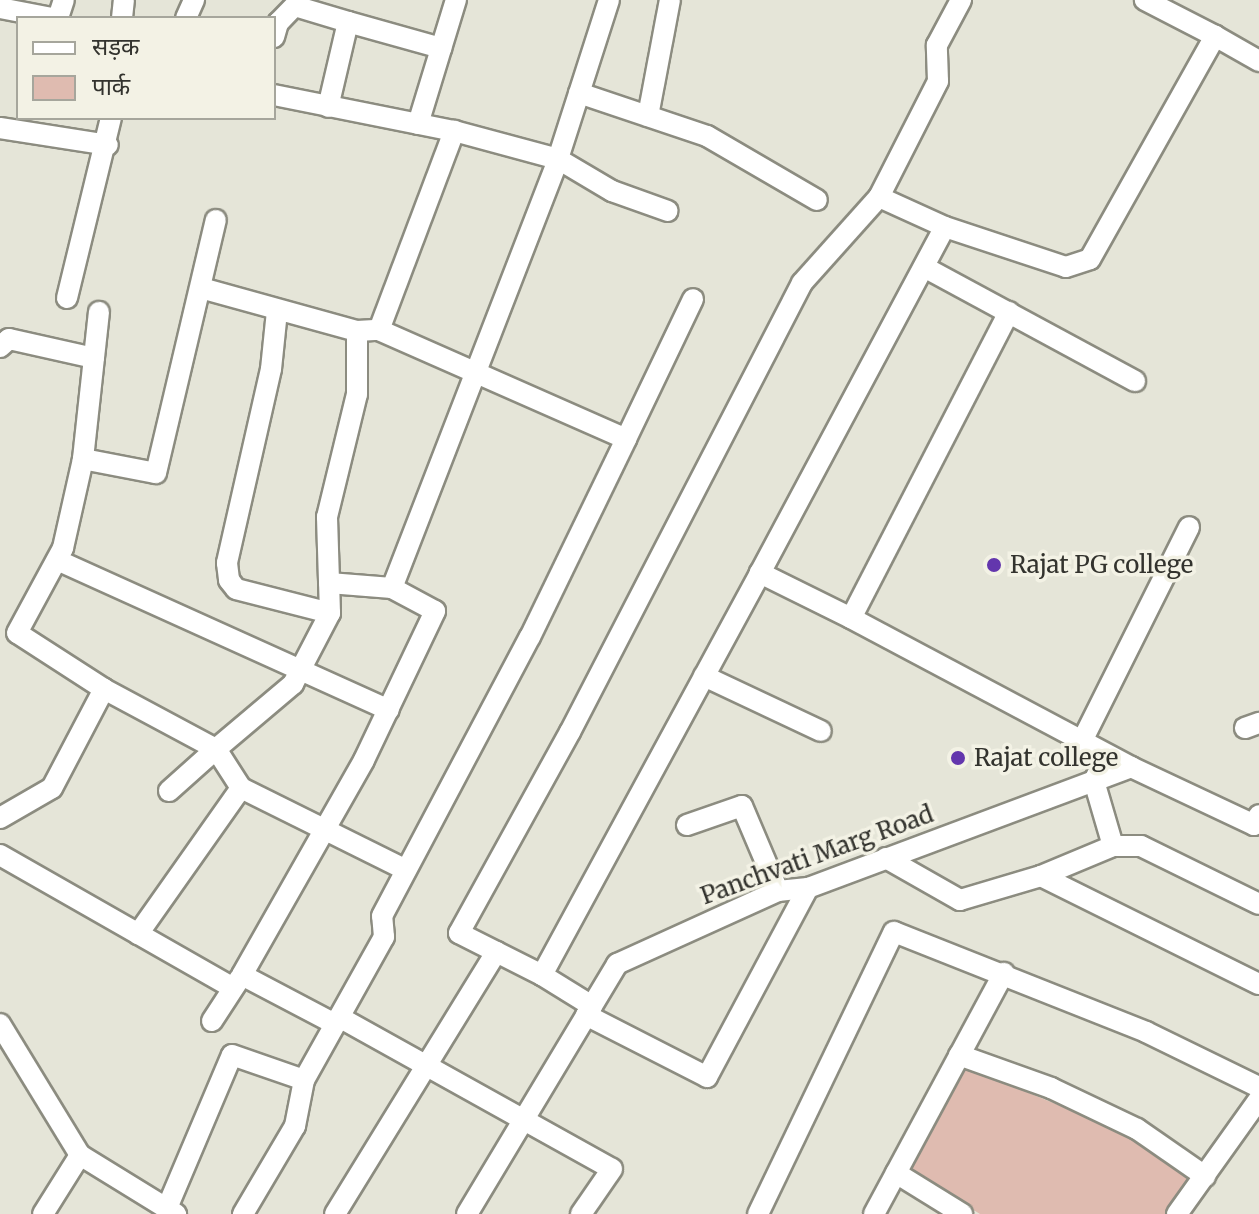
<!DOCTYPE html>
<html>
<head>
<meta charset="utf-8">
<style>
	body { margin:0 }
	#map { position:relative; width:1259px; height:1214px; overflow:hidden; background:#e5e5d8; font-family:Merriweather,"Noto Sans Devanagari",serif }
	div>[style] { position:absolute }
	.green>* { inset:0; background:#dfbbb0 }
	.roads { filter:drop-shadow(2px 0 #8c8c80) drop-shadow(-2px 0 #8c8c80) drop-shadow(0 2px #8c8c80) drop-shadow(0 -2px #8c8c80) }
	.minor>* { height:20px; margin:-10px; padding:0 10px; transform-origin:10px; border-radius:10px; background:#fff }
	.dots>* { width:22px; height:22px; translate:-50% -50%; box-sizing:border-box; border:4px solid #f3f2e5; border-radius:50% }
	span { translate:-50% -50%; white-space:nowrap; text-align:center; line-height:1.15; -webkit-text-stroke:7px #f3f2e5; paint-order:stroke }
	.poi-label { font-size:24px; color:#33332e }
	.left { translate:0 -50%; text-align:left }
	.street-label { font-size:24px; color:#33332e }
	.legend { position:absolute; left:16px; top:16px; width:260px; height:104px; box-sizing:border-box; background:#f3f2e5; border:2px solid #a6a69c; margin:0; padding:10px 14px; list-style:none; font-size:24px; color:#33332e }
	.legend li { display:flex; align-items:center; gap:16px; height:40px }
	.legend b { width:40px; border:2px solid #a6a69c }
</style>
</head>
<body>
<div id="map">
	<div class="green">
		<i style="clip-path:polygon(965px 1067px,1139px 1138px,1196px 1177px,1167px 1214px,980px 1214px,907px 1169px)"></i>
	</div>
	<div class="roads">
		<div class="minor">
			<i style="left:298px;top:0;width:7px;rotate:90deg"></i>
			<i style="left:298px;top:7px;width:52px;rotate:16.7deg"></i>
			<i style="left:348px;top:22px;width:87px;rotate:103.2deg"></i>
			<i style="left:609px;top:0;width:167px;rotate:107.8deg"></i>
			<i style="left:558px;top:159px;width:63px;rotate:30.7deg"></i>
			<i style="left:612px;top:191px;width:59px;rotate:19.7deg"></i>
			<i style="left:0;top:8px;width:53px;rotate:10.9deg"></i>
			<i style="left:58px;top:18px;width:19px;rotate:-72deg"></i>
			<i style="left:122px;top:18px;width:18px;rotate:-84deg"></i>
			<i style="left:186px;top:18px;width:20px;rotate:-66deg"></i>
			<i style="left:348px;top:22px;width:97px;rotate:15.6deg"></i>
			<i style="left:1215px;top:36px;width:51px;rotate:29.6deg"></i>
			<i style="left:274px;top:37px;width:15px;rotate:-74deg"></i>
			<i style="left:278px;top:23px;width:28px;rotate:-46deg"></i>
			<i style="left:579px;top:93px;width:135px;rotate:18.6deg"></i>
			<i style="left:707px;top:136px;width:127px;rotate:30.2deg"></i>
			<i style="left:648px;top:116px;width:118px;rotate:-79.3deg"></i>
			<i style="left:418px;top:124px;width:130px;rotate:-73deg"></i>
			<i style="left:0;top:128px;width:109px;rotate:8.9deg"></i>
			<i style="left:879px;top:197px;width:72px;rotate:24.4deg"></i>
			<i style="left:945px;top:227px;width:127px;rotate:18.3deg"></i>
			<i style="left:1066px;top:267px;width:25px;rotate:-18deg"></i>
			<i style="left:1090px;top:259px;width:256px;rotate:-60.7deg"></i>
			<i style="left:1215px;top:36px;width:79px;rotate:-152.8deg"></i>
			<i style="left:924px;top:267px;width:240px;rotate:28.4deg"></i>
			<i style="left:201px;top:288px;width:162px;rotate:15.4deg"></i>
			<i style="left:67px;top:298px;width:185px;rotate:-76.3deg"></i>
			<i style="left:277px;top:311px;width:58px;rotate:95.9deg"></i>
			<i style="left:271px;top:369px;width:199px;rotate:102.8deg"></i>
			<i style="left:227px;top:563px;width:17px;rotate:83deg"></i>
			<i style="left:229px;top:580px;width:11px;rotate:52deg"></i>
			<i style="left:236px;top:589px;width:97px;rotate:14.3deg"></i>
			<i style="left:1009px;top:312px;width:344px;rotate:117.3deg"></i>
			<i style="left:851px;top:618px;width:317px;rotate:28deg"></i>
			<i style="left:1131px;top:767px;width:136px;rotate:25.2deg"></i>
			<i style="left:1254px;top:825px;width:11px;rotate:-63deg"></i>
			<i style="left:379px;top:330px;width:270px;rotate:23.8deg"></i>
			<i style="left:626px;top:439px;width:155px;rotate:-64.4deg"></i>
			<i style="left:0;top:347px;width:12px;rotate:-42deg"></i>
			<i style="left:9px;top:339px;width:87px;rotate:12.6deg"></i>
			<i style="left:83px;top:459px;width:74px;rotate:10.9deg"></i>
			<i style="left:156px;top:473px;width:260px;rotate:-76.7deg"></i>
			<i style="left:57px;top:560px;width:364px;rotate:24.3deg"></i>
			<i style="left:329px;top:583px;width:63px;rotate:4.5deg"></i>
			<i style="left:851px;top:618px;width:102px;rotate:-153.7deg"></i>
			<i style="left:760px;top:573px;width:392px;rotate:-61.9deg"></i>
			<i style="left:704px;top:676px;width:129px;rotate:25.2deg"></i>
			<i style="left:104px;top:689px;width:127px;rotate:28.2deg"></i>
			<i style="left:216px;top:749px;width:101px;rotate:-40.2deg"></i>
			<i style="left:293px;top:684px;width:80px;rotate:-62.5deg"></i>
			<i style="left:330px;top:613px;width:96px;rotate:-91.8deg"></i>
			<i style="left:327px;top:517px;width:127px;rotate:-76.3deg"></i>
			<i style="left:357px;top:394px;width:63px;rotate:-90deg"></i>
			<i style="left:357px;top:331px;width:22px;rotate:-3deg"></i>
			<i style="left:379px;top:330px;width:213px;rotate:-69.3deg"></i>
			<i style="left:454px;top:131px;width:184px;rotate:-168.7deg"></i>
			<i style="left:1245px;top:728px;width:15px;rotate:-20deg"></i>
			<i style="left:1082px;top:741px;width:239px;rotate:-63.4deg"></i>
			<i style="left:1099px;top:771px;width:11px;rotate:117deg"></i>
			<i style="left:1094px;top:781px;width:68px;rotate:73.7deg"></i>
			<i style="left:169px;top:791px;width:63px;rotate:-41.8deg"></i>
			<i style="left:216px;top:749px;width:46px;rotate:57.3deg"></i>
			<i style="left:241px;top:788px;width:184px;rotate:26.4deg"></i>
			<i style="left:0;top:818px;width:60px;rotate:-30deg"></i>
			<i style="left:52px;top:788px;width:112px;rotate:-62.3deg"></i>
			<i style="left:104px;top:689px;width:103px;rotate:-147.2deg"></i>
			<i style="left:17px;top:633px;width:97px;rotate:-61.6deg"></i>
			<i style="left:63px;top:548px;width:91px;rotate:-77.3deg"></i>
			<i style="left:83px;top:459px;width:148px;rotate:-83.8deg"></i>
			<i style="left:687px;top:825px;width:58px;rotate:-19.1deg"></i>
			<i style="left:742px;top:806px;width:92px;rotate:67deg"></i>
			<i style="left:0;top:855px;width:268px;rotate:29.7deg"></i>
			<i style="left:886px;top:858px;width:85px;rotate:29.6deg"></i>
			<i style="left:960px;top:900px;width:84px;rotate:-16.5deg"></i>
			<i style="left:1041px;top:876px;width:78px;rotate:-22.6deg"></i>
			<i style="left:1113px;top:846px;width:28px"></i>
			<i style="left:1141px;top:846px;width:131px;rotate:26.2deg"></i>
			<i style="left:1041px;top:876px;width:243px;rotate:26.4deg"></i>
			<i style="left:138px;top:934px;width:179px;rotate:-54.8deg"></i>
			<i style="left:542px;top:975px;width:93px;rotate:-153.2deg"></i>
			<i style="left:459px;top:933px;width:230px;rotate:-61.1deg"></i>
			<i style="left:570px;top:732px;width:505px;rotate:-62.67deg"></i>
			<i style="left:802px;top:283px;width:115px;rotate:-48.2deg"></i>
			<i style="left:879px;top:197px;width:130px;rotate:-63deg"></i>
			<i style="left:938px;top:81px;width:36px;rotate:-92deg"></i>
			<i style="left:937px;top:45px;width:51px;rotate:-61.9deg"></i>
			<i style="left:592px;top:1006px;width:59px;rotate:-148.2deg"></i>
			<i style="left:542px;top:975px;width:457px;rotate:-61.5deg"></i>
			<i style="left:586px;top:1015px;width:136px;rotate:27.1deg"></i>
			<i style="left:707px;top:1077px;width:214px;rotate:-61.9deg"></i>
			<i style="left:339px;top:1017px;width:312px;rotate:29.1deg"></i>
			<i style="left:612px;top:1169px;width:55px;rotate:124.6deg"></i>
			<i style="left:212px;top:1021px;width:51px;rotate:-56.9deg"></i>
			<i style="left:0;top:1024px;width:153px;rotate:58.6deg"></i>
			<i style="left:80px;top:1155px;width:113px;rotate:31.6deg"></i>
			<i style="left:335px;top:1024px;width:105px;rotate:-152.2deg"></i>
			<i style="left:242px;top:975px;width:247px;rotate:-60.4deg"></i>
			<i style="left:364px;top:760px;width:165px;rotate:-64.5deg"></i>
			<i style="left:435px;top:611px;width:49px;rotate:-151.9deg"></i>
			<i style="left:392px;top:588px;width:460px;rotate:-68.8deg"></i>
			<i style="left:558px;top:159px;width:108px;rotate:-164.9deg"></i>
			<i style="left:959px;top:1055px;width:98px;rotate:19.7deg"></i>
			<i style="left:1051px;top:1088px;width:95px;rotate:25.5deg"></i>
			<i style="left:1137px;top:1129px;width:83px;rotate:34.7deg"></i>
			<i style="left:896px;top:1173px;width:78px;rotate:31.8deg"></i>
			<i style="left:167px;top:1208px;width:166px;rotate:-67deg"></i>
			<i style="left:232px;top:1055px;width:76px;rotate:19.1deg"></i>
			<i style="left:304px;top:1080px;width:164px;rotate:-60.8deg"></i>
			<i style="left:384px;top:937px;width:21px;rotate:-95deg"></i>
			<i style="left:382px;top:916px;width:316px;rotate:-62.1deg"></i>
			<i style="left:530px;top:637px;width:220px;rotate:-64.1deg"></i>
			<i style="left:43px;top:1214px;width:70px;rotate:-57.9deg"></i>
			<i style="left:243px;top:1214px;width:102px;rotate:-59.4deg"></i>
			<i style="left:295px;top:1126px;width:47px;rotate:-78.9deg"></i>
			<i style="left:335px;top:1214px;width:308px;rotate:-58.4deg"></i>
			<i style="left:467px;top:1214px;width:292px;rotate:-59deg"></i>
			<i style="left:617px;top:964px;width:177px;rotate:-24.4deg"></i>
			<i style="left:778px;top:891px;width:30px;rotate:-6deg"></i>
			<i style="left:808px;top:888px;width:345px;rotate:-20.5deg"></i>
			<i style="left:758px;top:1214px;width:313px;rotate:-64.3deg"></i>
			<i style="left:894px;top:932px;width:271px;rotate:21.6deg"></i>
			<i style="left:1146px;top:1032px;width:126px;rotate:26deg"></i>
			<i style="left:874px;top:1214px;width:274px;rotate:-61.7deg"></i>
			<i style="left:1177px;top:1214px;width:141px;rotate:-54.5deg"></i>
		</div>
	</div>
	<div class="dots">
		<i style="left:994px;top:565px;background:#6336ad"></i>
		<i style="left:958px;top:758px;background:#6336ad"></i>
	</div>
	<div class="poi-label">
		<span class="left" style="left:1010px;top:565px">Rajat PG college</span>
		<span class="left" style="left:974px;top:758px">Rajat college</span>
	</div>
	<div class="street-label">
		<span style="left:817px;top:855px;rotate:-20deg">Panchvati Marg Road</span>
	</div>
	<ul class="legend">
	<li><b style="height:10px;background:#fff"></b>सड़क</li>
	<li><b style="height:22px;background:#dfbbb0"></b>पार्क</li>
	</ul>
</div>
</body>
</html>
